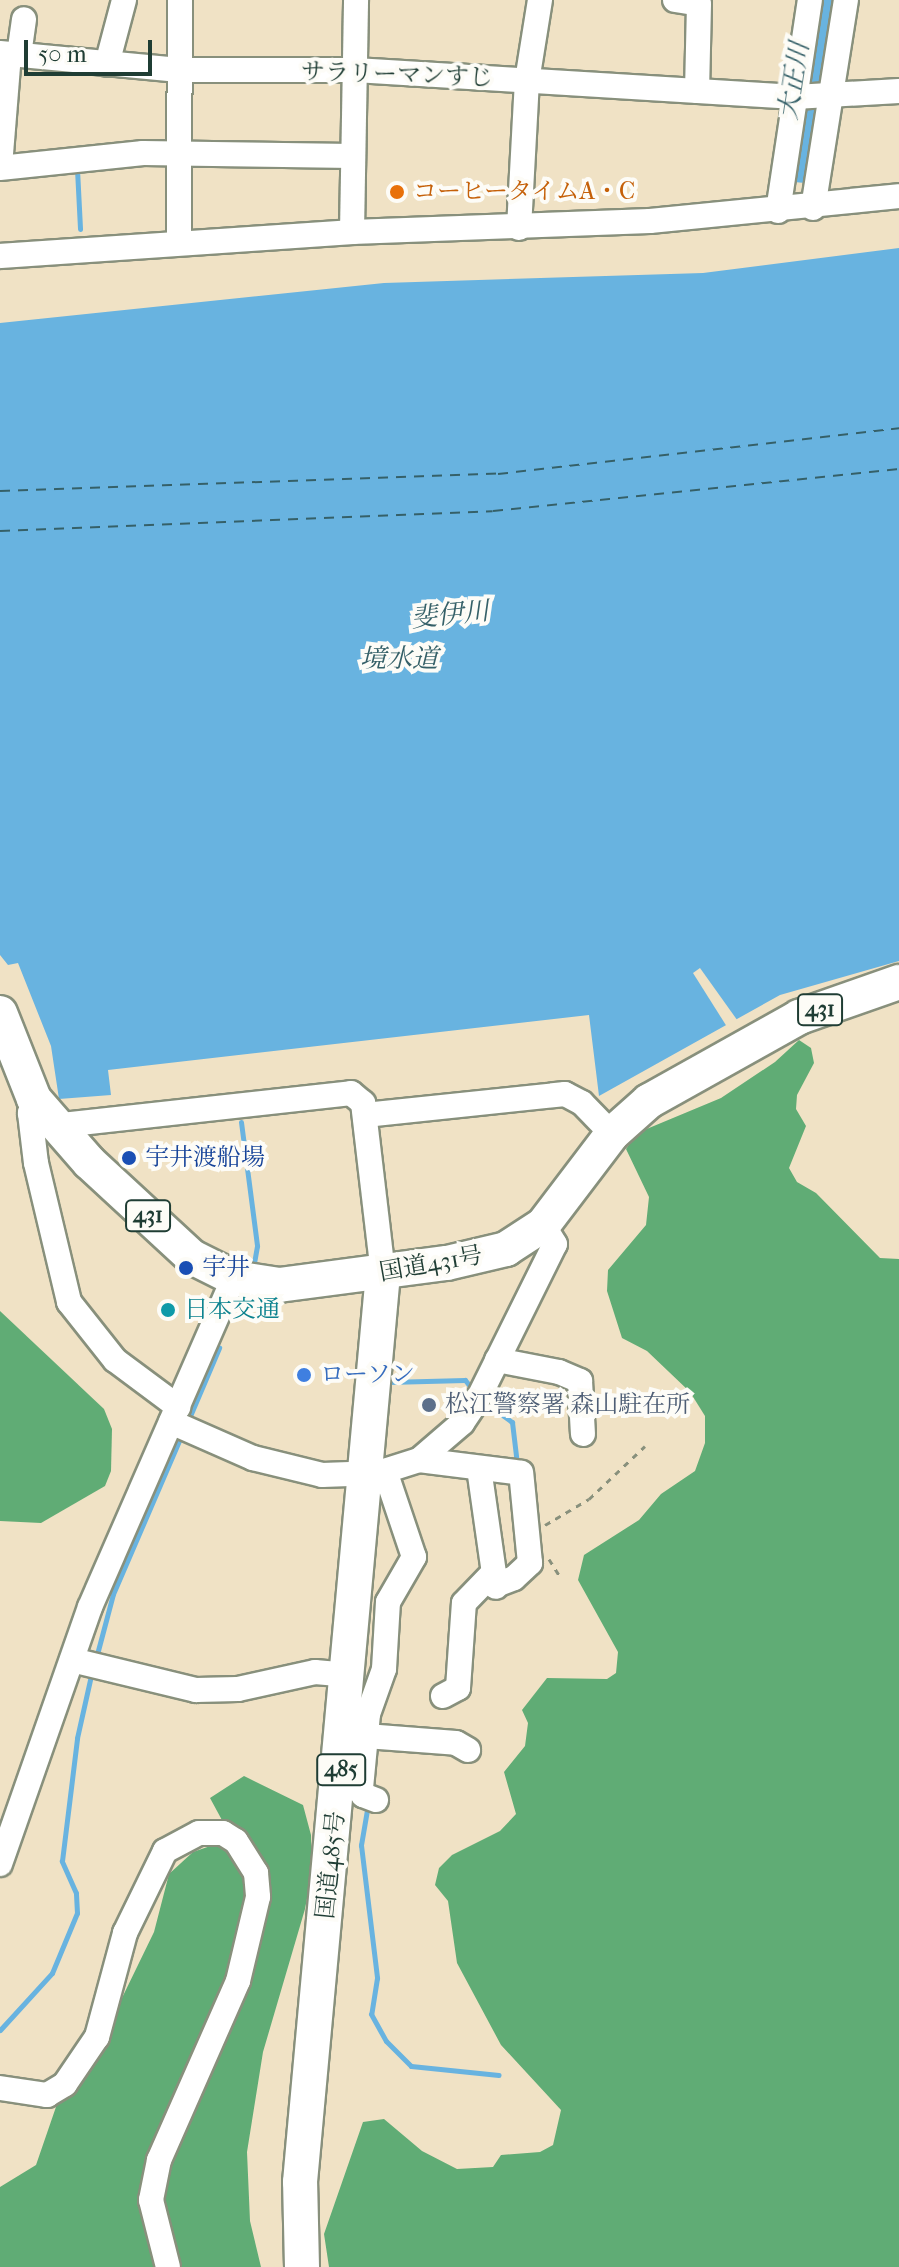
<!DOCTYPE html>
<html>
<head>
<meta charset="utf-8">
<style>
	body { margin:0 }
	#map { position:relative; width:899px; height:2267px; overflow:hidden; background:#f0e2c5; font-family:"IM FELL French Canon","Noto Serif JP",serif }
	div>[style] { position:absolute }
	.forest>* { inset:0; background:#60ac75 }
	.water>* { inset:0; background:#68b3e0 }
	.pier>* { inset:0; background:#f0e2c5 }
	.stream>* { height:5px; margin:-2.5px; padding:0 2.5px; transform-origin:2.5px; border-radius:2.5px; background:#68b3e0 }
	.ferry>* { height:2px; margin-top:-1px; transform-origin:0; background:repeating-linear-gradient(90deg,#356068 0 10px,transparent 0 18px) }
	.path>* { height:3px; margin-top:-1.5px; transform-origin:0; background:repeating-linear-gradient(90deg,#88907c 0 6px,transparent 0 12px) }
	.roads { filter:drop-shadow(2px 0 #88907c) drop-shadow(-2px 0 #88907c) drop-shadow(0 2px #88907c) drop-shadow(0 -2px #88907c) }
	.minor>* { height:24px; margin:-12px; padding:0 12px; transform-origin:12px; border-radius:12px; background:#fff }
	.highway>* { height:34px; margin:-17px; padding:0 17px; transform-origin:17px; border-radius:17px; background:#fff }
	.dots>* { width:22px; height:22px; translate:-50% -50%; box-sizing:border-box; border:4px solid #fdfcf7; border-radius:50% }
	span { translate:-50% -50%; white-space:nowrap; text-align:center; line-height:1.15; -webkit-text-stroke:8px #fdfcf7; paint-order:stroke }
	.shield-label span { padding:2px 6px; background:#fdfcf7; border:2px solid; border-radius:6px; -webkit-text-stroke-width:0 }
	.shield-label { font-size:22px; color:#1f3d34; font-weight:700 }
	.street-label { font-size:24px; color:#1f3d34 }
	.food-label { font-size:24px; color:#c56008 }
	.left { translate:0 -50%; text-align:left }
	.transit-label { font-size:24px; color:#164399 }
	.culture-label { font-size:24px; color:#0d838f }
	.shop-label { font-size:24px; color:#366cbe }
	.service-label { font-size:24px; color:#4e5e75 }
	.water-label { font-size:26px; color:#356068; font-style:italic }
	.scale { position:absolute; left:24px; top:40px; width:128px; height:36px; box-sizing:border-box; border:4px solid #1f3d34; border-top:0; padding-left:10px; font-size:24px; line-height:28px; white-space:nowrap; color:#1f3d34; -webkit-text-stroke:6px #fdfcf7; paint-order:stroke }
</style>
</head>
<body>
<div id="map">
	<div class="forest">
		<i style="clip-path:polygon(799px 1040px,811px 1048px,814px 1063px,797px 1095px,796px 1109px,806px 1126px,789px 1168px,797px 1182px,816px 1193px,880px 1258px,899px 1259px,899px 2267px,329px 2267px,324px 2234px,363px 2122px,384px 2119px,422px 2151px,457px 2169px,493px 2167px,501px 2155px,540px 2152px,553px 2145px,561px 2110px,501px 2045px,457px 1963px,448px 1901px,435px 1885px,439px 1868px,452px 1855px,500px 1831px,516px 1814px,504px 1772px,525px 1746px,528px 1723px,522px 1710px,547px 1678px,607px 1679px,616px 1673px,618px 1652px,578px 1580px,584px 1555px,639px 1520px,661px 1494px,695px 1471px,705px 1443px,705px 1416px,690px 1392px,647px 1351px,622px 1338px,607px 1291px,608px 1270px,646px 1225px,649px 1197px,626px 1149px,637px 1133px,721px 1098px,775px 1062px)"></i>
		<i style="clip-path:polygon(0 1311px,104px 1409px,112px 1429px,111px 1471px,105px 1486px,41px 1523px,0 1521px)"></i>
		<i style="clip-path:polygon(244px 1776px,303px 1805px,311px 1835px,312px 1872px,305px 1909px,263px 2052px,247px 2152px,250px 2221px,261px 2267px,0 2267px,0 2187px,36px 2165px,57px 2104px,87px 2070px,154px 1932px,169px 1874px,193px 1852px,219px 1843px,223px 1822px,210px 1798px)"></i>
	</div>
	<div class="water">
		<i style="clip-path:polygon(821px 0,833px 0,805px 183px,794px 182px)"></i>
		<i style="clip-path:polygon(899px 248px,899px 961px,780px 995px,599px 1096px,589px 1015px,108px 1070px,111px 1095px,59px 1099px,51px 1046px,18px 963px,8px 965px,0 955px,0 323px,384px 283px,703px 273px)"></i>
	</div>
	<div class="pier">
		<i style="clip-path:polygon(700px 968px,740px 1024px,729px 1030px,693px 973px)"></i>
	</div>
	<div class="stream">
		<i style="left:77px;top:169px;width:60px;rotate:87.1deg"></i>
		<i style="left:241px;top:1122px;width:125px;rotate:82.6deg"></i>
		<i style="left:257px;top:1246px;width:23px;rotate:100deg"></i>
		<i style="left:388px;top:1382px;width:77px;rotate:-1.5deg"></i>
		<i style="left:465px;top:1380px;width:13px;rotate:51deg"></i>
		<i style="left:483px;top:1401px;width:36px;rotate:36deg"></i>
		<i style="left:512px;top:1422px;width:42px;rotate:83.2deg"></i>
		<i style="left:187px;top:1423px;width:82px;rotate:-66.9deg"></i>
		<i style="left:96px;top:1658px;width:66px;rotate:-75.1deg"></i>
		<i style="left:113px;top:1594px;width:172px;rotate:-66.7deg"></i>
		<i style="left:368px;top:1804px;width:42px;rotate:99.7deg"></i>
		<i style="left:361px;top:1845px;width:134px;rotate:83.1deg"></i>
		<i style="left:377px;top:1978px;width:36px;rotate:99deg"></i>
		<i style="left:371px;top:2014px;width:31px;rotate:61deg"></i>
		<i style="left:386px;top:2041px;width:35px;rotate:45deg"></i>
		<i style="left:411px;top:2066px;width:88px;rotate:5.8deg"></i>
		<i style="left:0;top:2030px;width:77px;rotate:-47.6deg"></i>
		<i style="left:52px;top:1973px;width:65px;rotate:-67.4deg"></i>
		<i style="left:77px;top:1913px;width:20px;rotate:-93deg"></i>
		<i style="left:76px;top:1893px;width:35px;rotate:-114deg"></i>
		<i style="left:62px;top:1861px;width:124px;rotate:-83deg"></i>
		<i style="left:77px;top:1738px;width:69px;rotate:-77.4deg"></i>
	</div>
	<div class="ferry">
		<i style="left:0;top:491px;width:498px;rotate:-2deg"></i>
		<i style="left:498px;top:474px;width:404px;rotate:-6.5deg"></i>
		<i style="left:0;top:531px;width:493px;rotate:-2.3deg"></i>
		<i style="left:493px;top:511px;width:408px;rotate:-5.9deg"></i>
	</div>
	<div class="path">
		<i style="left:545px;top:1525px;width:51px;rotate:-30.6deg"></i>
		<i style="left:589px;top:1499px;width:77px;rotate:-43.4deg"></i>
		<i style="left:549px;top:1559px;width:22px;rotate:58deg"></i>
	</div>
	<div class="roads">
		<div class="minor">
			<i style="left:675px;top:0;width:24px;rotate:9deg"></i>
			<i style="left:699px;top:4px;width:87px;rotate:91.3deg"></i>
			<i style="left:0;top:53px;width:180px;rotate:5.4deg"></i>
			<i style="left:179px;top:70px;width:176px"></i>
			<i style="left:355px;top:70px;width:441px;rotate:3.5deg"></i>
			<i style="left:795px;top:97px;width:104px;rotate:-3.3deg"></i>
			<i style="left:19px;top:55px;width:36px;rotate:-82deg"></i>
			<i style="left:107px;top:64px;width:66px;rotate:-75.1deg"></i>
			<i style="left:0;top:166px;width:112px;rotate:-85.4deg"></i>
			<i style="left:0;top:168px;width:144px;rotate:-6deg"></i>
			<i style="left:143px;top:153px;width:210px;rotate:0.8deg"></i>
			<i style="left:813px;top:208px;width:211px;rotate:-81deg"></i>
			<i style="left:778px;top:211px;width:213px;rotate:-81.4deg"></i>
			<i style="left:519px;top:228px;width:147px;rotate:-86.9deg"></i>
			<i style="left:527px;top:81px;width:82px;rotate:-80.9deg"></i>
			<i style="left:352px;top:232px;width:298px;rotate:-2.1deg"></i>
			<i style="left:650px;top:221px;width:250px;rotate:-5.7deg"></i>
			<i style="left:179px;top:242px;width:242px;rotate:-89.8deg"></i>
			<i style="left:0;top:256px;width:353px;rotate:-3.9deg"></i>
			<i style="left:352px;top:232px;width:232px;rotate:-89deg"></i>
			<i style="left:34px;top:1099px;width:15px;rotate:106deg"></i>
			<i style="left:30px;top:1113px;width:50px;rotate:83.2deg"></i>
			<i style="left:36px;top:1163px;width:143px;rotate:76.6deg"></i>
			<i style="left:69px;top:1302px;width:74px;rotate:51.6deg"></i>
			<i style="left:115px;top:1360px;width:79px;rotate:36.7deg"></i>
			<i style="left:365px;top:1115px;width:201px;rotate:-6deg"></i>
			<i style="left:565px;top:1094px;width:19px;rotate:28deg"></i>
			<i style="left:582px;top:1103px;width:43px;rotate:45.9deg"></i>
			<i style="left:53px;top:1126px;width:300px;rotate:-6.3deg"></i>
			<i style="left:351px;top:1093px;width:16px;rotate:40deg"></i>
			<i style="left:363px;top:1103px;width:171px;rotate:83.3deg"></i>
			<i style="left:497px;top:1360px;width:63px;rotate:11deg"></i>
			<i style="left:559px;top:1372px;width:23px;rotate:23deg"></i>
			<i style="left:580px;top:1381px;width:53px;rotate:86.8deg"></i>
			<i style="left:171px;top:1422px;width:90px;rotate:23.7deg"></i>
			<i style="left:253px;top:1458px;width:71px;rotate:13.8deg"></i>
			<i style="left:322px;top:1475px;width:56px;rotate:-2deg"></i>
			<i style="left:378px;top:1473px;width:43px;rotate:-17.6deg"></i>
			<i style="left:419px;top:1460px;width:57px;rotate:-40.7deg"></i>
			<i style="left:462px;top:1423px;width:27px;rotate:-56deg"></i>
			<i style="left:477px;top:1401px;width:175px;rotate:-63.6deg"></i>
			<i style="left:555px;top:1244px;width:22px;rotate:-122deg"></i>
			<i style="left:419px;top:1460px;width:97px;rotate:7.1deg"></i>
			<i style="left:479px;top:1468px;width:120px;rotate:81.9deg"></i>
			<i style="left:496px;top:1585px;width:19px;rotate:-21deg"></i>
			<i style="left:514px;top:1578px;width:22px;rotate:-43deg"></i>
			<i style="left:530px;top:1563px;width:91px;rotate:-95.6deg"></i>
			<i style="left:72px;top:1660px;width:128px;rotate:13.6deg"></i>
			<i style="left:196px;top:1690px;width:42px;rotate:-1.4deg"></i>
			<i style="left:238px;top:1689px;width:79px;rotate:-12.4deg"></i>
			<i style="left:315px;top:1672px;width:23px;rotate:5deg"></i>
			<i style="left:443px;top:1696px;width:17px;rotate:-28deg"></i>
			<i style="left:458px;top:1688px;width:85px;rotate:-86deg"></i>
			<i style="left:464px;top:1603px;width:43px;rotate:-45.9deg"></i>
			<i style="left:366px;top:1736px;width:90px;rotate:4.4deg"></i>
			<i style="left:456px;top:1743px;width:14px;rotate:30deg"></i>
			<i style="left:376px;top:1800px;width:14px;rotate:-159deg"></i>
			<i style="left:363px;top:1795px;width:7px;rotate:-106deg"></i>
			<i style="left:361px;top:1788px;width:74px;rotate:-84.6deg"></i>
			<i style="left:368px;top:1714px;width:48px;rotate:-70.4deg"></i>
			<i style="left:384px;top:1669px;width:67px;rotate:-86.6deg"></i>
			<i style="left:388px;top:1602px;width:52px;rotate:-60deg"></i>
			<i style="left:414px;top:1557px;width:91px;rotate:-108.6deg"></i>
			<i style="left:0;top:1864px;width:272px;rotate:-70.7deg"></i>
			<i style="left:90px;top:1607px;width:359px;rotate:-66.4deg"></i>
			<i style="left:0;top:2088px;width:48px;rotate:8.5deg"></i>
			<i style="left:47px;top:2095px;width:21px;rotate:-31deg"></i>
			<i style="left:65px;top:2084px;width:57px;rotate:-55.8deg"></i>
			<i style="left:97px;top:2037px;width:108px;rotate:-74.9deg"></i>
			<i style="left:125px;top:1933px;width:91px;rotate:-64deg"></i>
			<i style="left:165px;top:1851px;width:38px;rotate:-28deg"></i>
			<i style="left:199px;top:1833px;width:24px"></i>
			<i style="left:223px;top:1833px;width:15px;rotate:32deg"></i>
			<i style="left:236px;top:1841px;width:38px;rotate:58deg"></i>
			<i style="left:256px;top:1873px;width:24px;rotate:85deg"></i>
			<i style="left:258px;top:1897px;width:86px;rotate:103.4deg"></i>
			<i style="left:238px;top:1981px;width:196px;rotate:113.8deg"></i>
			<i style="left:159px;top:2160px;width:41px;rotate:101.3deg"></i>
			<i style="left:151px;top:2200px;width:69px;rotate:75.8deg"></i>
		</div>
		<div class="highway">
			<i style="left:0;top:1013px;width:92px;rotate:68.4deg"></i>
			<i style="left:34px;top:1099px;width:84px;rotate:48.9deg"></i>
			<i style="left:89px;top:1162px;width:140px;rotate:42.7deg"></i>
			<i style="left:192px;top:1257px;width:47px;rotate:26.6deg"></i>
			<i style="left:234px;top:1278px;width:46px;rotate:8.8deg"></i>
			<i style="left:279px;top:1285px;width:169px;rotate:-7.5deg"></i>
			<i style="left:447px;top:1263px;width:61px;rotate:-13.3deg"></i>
			<i style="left:506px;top:1249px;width:44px;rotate:-33deg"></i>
			<i style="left:543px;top:1225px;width:114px;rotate:-52.8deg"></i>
			<i style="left:612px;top:1134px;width:50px;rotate:-41.7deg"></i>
			<i style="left:649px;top:1101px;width:172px;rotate:-29.2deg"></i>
			<i style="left:799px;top:1017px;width:106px;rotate:-19.3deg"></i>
			<i style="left:302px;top:2267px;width:85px;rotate:-91.3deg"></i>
			<i style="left:300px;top:2182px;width:913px;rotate:-84.78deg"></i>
		</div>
	</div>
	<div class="dots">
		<i style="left:397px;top:192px;background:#e8710a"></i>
		<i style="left:129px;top:1158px;background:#1a4fb4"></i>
		<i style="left:186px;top:1268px;background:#1a4fb4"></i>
		<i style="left:168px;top:1310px;background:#0f9aa8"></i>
		<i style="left:304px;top:1375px;background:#3f7fe0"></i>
		<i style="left:429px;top:1405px;background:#5c6f8a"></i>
	</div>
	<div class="shield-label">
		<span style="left:820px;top:1010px">431</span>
		<span style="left:148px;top:1216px">431</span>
		<span style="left:341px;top:1770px">485</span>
	</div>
	<div class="street-label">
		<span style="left:397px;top:75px;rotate:2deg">サラリーマンすじ</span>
		<span style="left:431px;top:1264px;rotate:-10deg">国道431号</span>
		<span style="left:331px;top:1865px;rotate:-84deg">国道485号</span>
	</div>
	<div class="food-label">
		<span class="left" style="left:413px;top:192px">コーヒータイムA・C</span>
	</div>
	<div class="transit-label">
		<span class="left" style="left:145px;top:1158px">宇井渡船場</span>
		<span class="left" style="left:202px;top:1268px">宇井</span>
	</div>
	<div class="culture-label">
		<span class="left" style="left:184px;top:1310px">日本交通</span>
	</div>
	<div class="shop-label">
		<span class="left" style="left:320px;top:1375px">ローソン</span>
	</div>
	<div class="service-label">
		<span class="left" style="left:445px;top:1405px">松江警察署 森山駐在所</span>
	</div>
	<div class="water-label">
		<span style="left:794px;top:81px;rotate:-81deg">大正川</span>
		<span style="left:450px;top:615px;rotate:-6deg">斐伊川</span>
		<span style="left:399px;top:659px">境水道</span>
	</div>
	<div class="scale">50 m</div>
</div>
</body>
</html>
